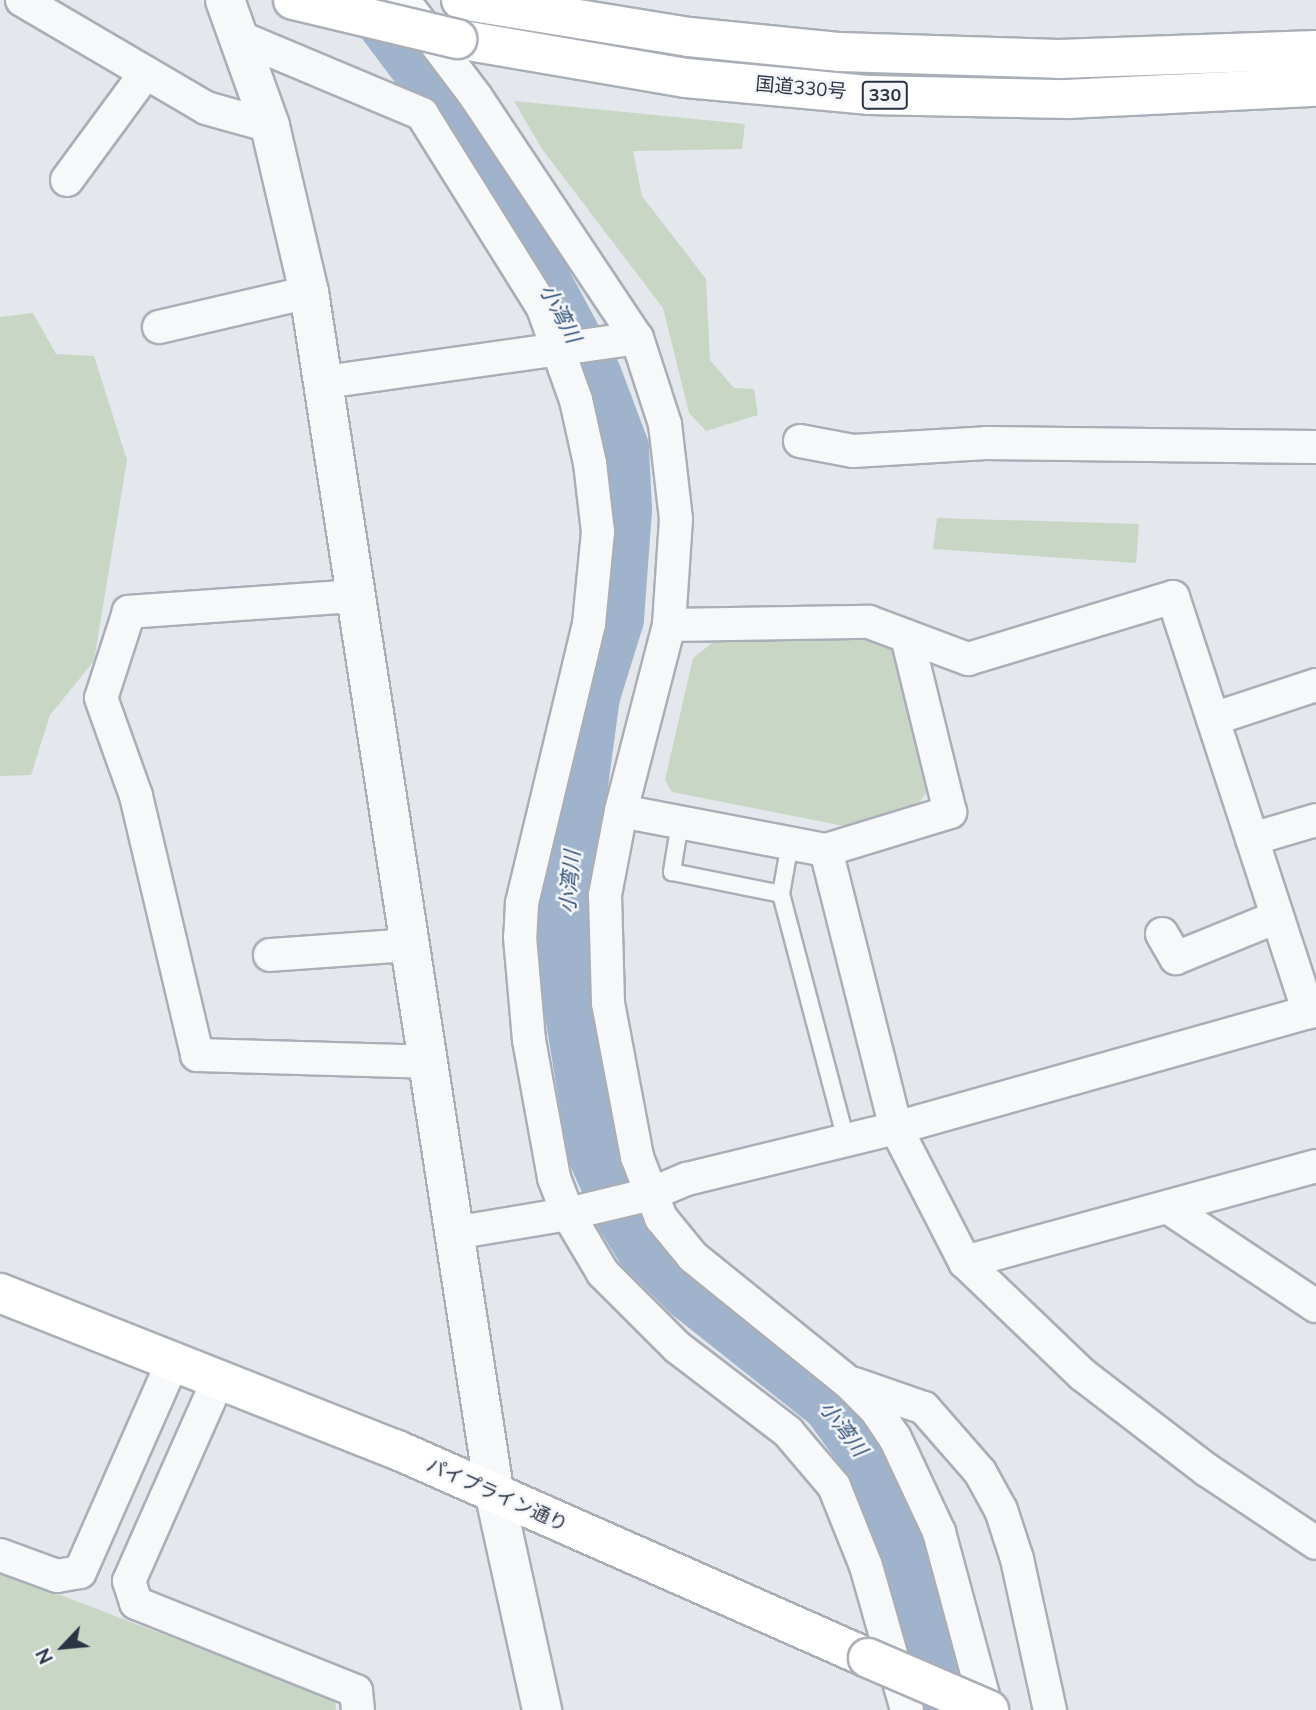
<!DOCTYPE html>
<html>
<head>
<meta charset="utf-8">
<style>
	body { margin:0 }
	#map { position:relative; width:1316px; height:1710px; overflow:hidden; background:#e4e7ec; font-family:Mulish,"Noto Sans JP",sans-serif }
	div>[style] { position:absolute }
	.green>* { inset:0; background:#c9d6c5 }
	.river>* { height:56px; margin:-28px; padding:0 28px; transform-origin:28px; border-radius:28px; background:#9fb4cc }
	.roads { filter:drop-shadow(2px 0 #a9aeb7) drop-shadow(-2px 0 #a9aeb7) drop-shadow(0 2px #a9aeb7) drop-shadow(0 -2px #a9aeb7) }
	.service>* { height:16px; margin:-8px; padding:0 8px; transform-origin:8px; border-radius:8px; background:#f7f8fa }
	.minor>* { height:32px; margin:-16px; padding:0 16px; transform-origin:16px; border-radius:16px; background:#f7f8fa }
	.tertiary>* { height:38px; margin:-19px; padding:0 19px; transform-origin:19px; border-radius:19px; background:#f7f8fa }
	.secondary>* { height:38px; margin:-19px; padding:0 19px; transform-origin:19px; border-radius:19px; background:#fff }
	.trunk>* { height:38px; margin:-19px; padding:0 19px; transform-origin:19px; border-radius:19px; background:#fff }
	.bridges { filter:drop-shadow(2px 0 #a9aeb7) drop-shadow(-2px 0 #a9aeb7) drop-shadow(0 2px #a9aeb7) drop-shadow(0 -2px #a9aeb7) }
	.secondary-bridge>* { height:38px; margin:-19px; padding:0 19px; transform-origin:19px; border-radius:19px; background:#fff }
	.trunk-bridge>* { height:38px; margin:-19px; padding:0 19px; transform-origin:19px; border-radius:19px; background:#fff }
	span { translate:-50% -50%; white-space:nowrap; text-align:center; line-height:1.15; -webkit-text-stroke:5px #f4f6f9; paint-order:stroke }
	.shield-label span { padding:2px 5px; background:#f4f6f9; border:2px solid; border-radius:5px; -webkit-text-stroke-width:0 }
	.shield-label { font-size:18px; color:#2b3445; font-weight:700 }
	.street-label { font-size:19px; color:#2b3445 }
	.water-label { font-size:21px; color:#34527a; font-style:italic }
	.north { position:absolute; left:28px; top:1612px; width:70px; height:70px; -webkit-text-stroke:5px #f4f6f9; paint-order:stroke; rotate:244deg; font-size:19px; font-weight:700; line-height:28px; text-align:center; color:#2b3445 }
	.north::after { content:''; display:block; margin:auto; width:24px; height:32px; background:#2b3445; clip-path:polygon(50% 0,100% 100%,50% 72%,0 100%) }
</style>
</head>
<body>
<div id="map">
	<div class="green">
		<i style="clip-path:polygon(514px 101px,745px 124px,742px 149px,633px 151px,642px 196px,706px 279px,710px 360px,734px 388px,754px 389px,758px 415px,706px 431px,689px 413px,663px 308px,542px 149px)"></i>
		<i style="clip-path:polygon(33px 313px,56px 354px,94px 356px,127px 460px,94px 661px,50px 715px,31px 775px,0 776px,0 317px)"></i>
		<i style="clip-path:polygon(937px 518px,1139px 524px,1136px 563px,933px 549px)"></i>
		<i style="clip-path:polygon(716px 640px,881px 640px,895px 654px,929px 788px,914px 811px,849px 827px,672px 792px,665px 780px,693px 658px)"></i>
		<i style="clip-path:polygon(0 1572px,335px 1700px,336px 1710px,0 1710px)"></i>
	</div>
	<div class="river">
		<i style="left:368px;top:0;width:141px;rotate:53deg"></i>
		<i style="left:453px;top:113px;width:298px;rotate:61.8deg"></i>
		<i style="left:594px;top:376px;width:77px;rotate:69.4deg"></i>
		<i style="left:621px;top:448px;width:62px;rotate:87.2deg"></i>
		<i style="left:624px;top:510px;width:109px;rotate:94.2deg"></i>
		<i style="left:616px;top:619px;width:81px;rotate:107.3deg"></i>
		<i style="left:592px;top:696px;width:209px;rotate:97.7deg"></i>
		<i style="left:564px;top:903px;width:93px;rotate:86.3deg"></i>
		<i style="left:570px;top:996px;width:161px;rotate:80.7deg"></i>
		<i style="left:596px;top:1155px;width:66px;rotate:65.8deg"></i>
		<i style="left:623px;top:1215px;width:39px;rotate:58deg"></i>
		<i style="left:644px;top:1248px;width:64px;rotate:44.4deg"></i>
		<i style="left:690px;top:1293px;width:177px;rotate:38.4deg"></i>
		<i style="left:829px;top:1403px;width:61px;rotate:53.7deg"></i>
		<i style="left:865px;top:1452px;width:81px;rotate:66deg"></i>
		<i style="left:898px;top:1526px;width:192px;rotate:73.4deg"></i>
	</div>
	<div class="roads">
		<div class="service">
			<i style="left:680px;top:822px;width:51px;rotate:99.1deg"></i>
			<i style="left:672px;top:872px;width:111px;rotate:11.4deg"></i>
			<i style="left:790px;top:843px;width:52px;rotate:100deg"></i>
			<i style="left:781px;top:894px;width:254px;rotate:75.2deg"></i>
		</div>
		<div class="minor">
			<i style="left:22px;top:0;width:213px;rotate:30.4deg"></i>
			<i style="left:206px;top:108px;width:66px;rotate:15.7deg"></i>
			<i style="left:403px;top:0;width:121px;rotate:53deg"></i>
			<i style="left:476px;top:97px;width:290px;rotate:56.3deg"></i>
			<i style="left:637px;top:338px;width:90px;rotate:72deg"></i>
			<i style="left:665px;top:424px;width:96px;rotate:83.4deg"></i>
			<i style="left:676px;top:519px;width:106px;rotate:93.8deg"></i>
			<i style="left:669px;top:625px;width:192px;rotate:104.5deg"></i>
			<i style="left:621px;top:811px;width:86px;rotate:100.8deg"></i>
			<i style="left:605px;top:895px;width:108px;rotate:88.4deg"></i>
			<i style="left:608px;top:1003px;width:157px;rotate:79.3deg"></i>
			<i style="left:637px;top:1157px;width:66px;rotate:68.5deg"></i>
			<i style="left:661px;top:1218px;width:50px;rotate:50.6deg"></i>
			<i style="left:693px;top:1257px;width:199px;rotate:38.9deg"></i>
			<i style="left:848px;top:1382px;width:40px;rotate:45deg"></i>
			<i style="left:876px;top:1410px;width:34px;rotate:56deg"></i>
			<i style="left:895px;top:1438px;width:104px;rotate:64.9deg"></i>
			<i style="left:939px;top:1532px;width:184px;rotate:74.9deg"></i>
			<i style="left:239px;top:37px;width:199px;rotate:22.8deg"></i>
			<i style="left:422px;top:114px;width:229px;rotate:58deg"></i>
			<i style="left:543px;top:308px;width:98px;rotate:70.3deg"></i>
			<i style="left:576px;top:400px;width:65px;rotate:77.5deg"></i>
			<i style="left:590px;top:463px;width:69px;rotate:83.4deg"></i>
			<i style="left:598px;top:532px;width:92px;rotate:95.6deg"></i>
			<i style="left:589px;top:624px;width:288px;rotate:103.5deg"></i>
			<i style="left:522px;top:904px;width:33px;rotate:93deg"></i>
			<i style="left:520px;top:937px;width:103px;rotate:85deg"></i>
			<i style="left:529px;top:1040px;width:140px;rotate:79.7deg"></i>
			<i style="left:554px;top:1178px;width:39px;rotate:69deg"></i>
			<i style="left:568px;top:1214px;width:69px;rotate:59.3deg"></i>
			<i style="left:603px;top:1273px;width:105px;rotate:45deg"></i>
			<i style="left:677px;top:1347px;width:140px;rotate:37.4deg"></i>
			<i style="left:788px;top:1432px;width:71px;rotate:49.6deg"></i>
			<i style="left:834px;top:1486px;width:86px;rotate:68.2deg"></i>
			<i style="left:866px;top:1566px;width:150px;rotate:74.1deg"></i>
			<i style="left:67px;top:180px;width:132px;rotate:-53.7deg"></i>
			<i style="left:159px;top:327px;width:154px;rotate:-13.1deg"></i>
			<i style="left:325px;top:382px;width:315px;rotate:-8deg"></i>
			<i style="left:800px;top:441px;width:54px;rotate:10.7deg"></i>
			<i style="left:853px;top:451px;width:133px;rotate:-3.4deg"></i>
			<i style="left:986px;top:443px;width:330px;rotate:0.7deg"></i>
			<i style="left:355px;top:596px;width:227px;rotate:176deg"></i>
			<i style="left:129px;top:612px;width:90px;rotate:108deg"></i>
			<i style="left:101px;top:698px;width:104px;rotate:70.3deg"></i>
			<i style="left:136px;top:796px;width:266px;rotate:76.7deg"></i>
			<i style="left:197px;top:1055px;width:230px;rotate:1.7deg"></i>
			<i style="left:669px;top:625px;width:200px;rotate:-0.9deg"></i>
			<i style="left:869px;top:622px;width:106px;rotate:20.5deg"></i>
			<i style="left:968px;top:659px;width:214px;rotate:-16.8deg"></i>
			<i style="left:1173px;top:597px;width:437px;rotate:71.9deg"></i>
			<i style="left:1213px;top:719px;width:108px;rotate:-18.3deg"></i>
			<i style="left:621px;top:811px;width:209px;rotate:10.8deg"></i>
			<i style="left:826px;top:850px;width:130px;rotate:-17deg"></i>
			<i style="left:950px;top:812px;width:180px;rotate:-103.8deg"></i>
			<i style="left:1252px;top:839px;width:67px;rotate:-16.5deg"></i>
			<i style="left:826px;top:850px;width:287px;rotate:75.9deg"></i>
			<i style="left:896px;top:1128px;width:151px;rotate:62.8deg"></i>
			<i style="left:965px;top:1262px;width:163px;rotate:43.8deg"></i>
			<i style="left:1083px;top:1375px;width:156px;rotate:37.5deg"></i>
			<i style="left:1207px;top:1470px;width:131px;rotate:33.8deg"></i>
			<i style="left:1162px;top:934px;width:28px;rotate:60deg"></i>
			<i style="left:1176px;top:958px;width:109px;rotate:-22.1deg"></i>
			<i style="left:270px;top:955px;width:140px;rotate:-4.1deg"></i>
			<i style="left:1169px;top:1208px;width:177px;rotate:33.7deg"></i>
			<i style="left:454px;top:1233px;width:116px;rotate:-9.5deg"></i>
			<i style="left:568px;top:1214px;width:85px;rotate:-13.5deg"></i>
			<i style="left:651px;top:1194px;width:39px;rotate:-23deg"></i>
			<i style="left:687px;top:1179px;width:215px;rotate:-13.7deg"></i>
			<i style="left:896px;top:1128px;width:436px;rotate:-15.7deg"></i>
			<i style="left:965px;top:1262px;width:364px;rotate:-15.3deg"></i>
			<i style="left:219px;top:1378px;width:222px;rotate:113.9deg"></i>
			<i style="left:129px;top:1581px;width:23px;rotate:72deg"></i>
			<i style="left:136px;top:1603px;width:237px;rotate:21.8deg"></i>
			<i style="left:356px;top:1691px;width:19px;rotate:84deg"></i>
			<i style="left:855px;top:1384px;width:73px;rotate:19.2deg"></i>
			<i style="left:924px;top:1408px;width:85px;rotate:48.8deg"></i>
			<i style="left:980px;top:1472px;width:43px;rotate:61.1deg"></i>
			<i style="left:1001px;top:1510px;width:52px;rotate:71.9deg"></i>
			<i style="left:1017px;top:1559px;width:155px;rotate:77.7deg"></i>
			<i style="left:0;top:1555px;width:61px;rotate:20.2deg"></i>
			<i style="left:57px;top:1576px;width:23px;rotate:-10deg"></i>
			<i style="left:80px;top:1572px;width:233px;rotate:-66.2deg"></i>
		</div>
		<div class="tertiary">
			<i style="left:225px;top:0;width:134px;rotate:70.3deg"></i>
			<i style="left:270px;top:126px;width:171px;rotate:76.8deg"></i>
			<i style="left:309px;top:292px;width:1218px;rotate:81.22deg"></i>
			<i style="left:495px;top:1496px;width:219px;rotate:77.6deg"></i>
		</div>
		<div class="secondary">
			<i style="left:0;top:1293px;width:425px;rotate:21.6deg"></i>
			<i style="left:395px;top:1449px;width:517px;rotate:23.84deg"></i>
		</div>
		<div class="trunk">
			<i style="left:461px;top:0;width:231px;rotate:9.2deg"></i>
			<i style="left:689px;top:37px;width:152px;rotate:5.7deg"></i>
			<i style="left:840px;top:52px;width:219px;rotate:1.8deg"></i>
			<i style="left:1059px;top:59px;width:257px;rotate:-2deg"></i>
			<i style="left:457px;top:39px;width:232px;rotate:9.7deg"></i>
			<i style="left:686px;top:78px;width:185px;rotate:5.3deg"></i>
			<i style="left:870px;top:95px;width:197px;rotate:1.2deg"></i>
			<i style="left:1067px;top:99px;width:249px;rotate:-2.8deg"></i>
		</div>
	</div>
	<div class="bridges">
		<div class="secondary-bridge">
			<i style="left:868px;top:1658px;width:132px;rotate:23.3deg"></i>
		</div>
		<div class="trunk-bridge">
			<i style="left:293px;top:0;width:169px;rotate:13.4deg"></i>
		</div>
	</div>
	<div class="shield-label">
		<span style="left:885px;top:95px">330</span>
	</div>
	<div class="street-label">
		<span style="left:801px;top:88px;rotate:5deg">国道330号</span>
		<span style="left:497px;top:1495px;rotate:24deg">パイプライン通り</span>
	</div>
	<div class="water-label">
		<span style="left:561px;top:313px;rotate:62deg">小湾川</span>
		<span style="left:569px;top:882px;rotate:-85deg">小湾川</span>
		<span style="left:844px;top:1428px;rotate:53deg">小湾川</span>
	</div>
	<div class="north">N</div>
</div>
</body>
</html>
